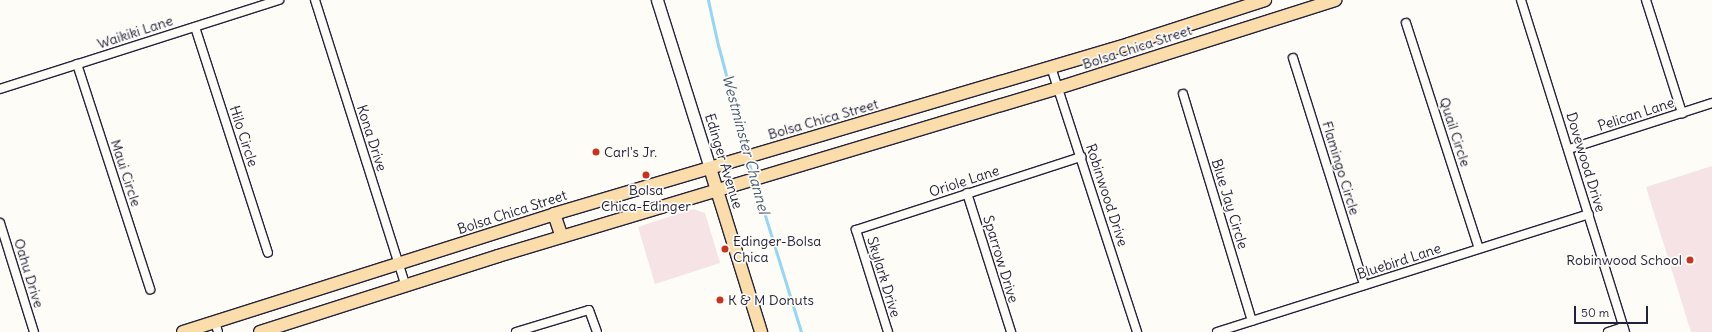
<!DOCTYPE html>
<html>
<head>
<meta charset="utf-8">
<style>
	body { margin:0 }
	#map { position:relative; width:1712px; height:332px; overflow:hidden; background:#fdfcf7; font-family:Delius,sans-serif }
	div>[style] { position:absolute }
	.built>* { inset:0; background:#f5e3e5 }
	.stream>* { height:3px; margin:-1.5px; padding:0 1.5px; transform-origin:1.5px; border-radius:1.5px; background:#93d6f5 }
	.roads { filter:drop-shadow(1px 0 #22223b) drop-shadow(-1px 0 #22223b) drop-shadow(0 1px #22223b) drop-shadow(0 -1px #22223b) }
	.street>* { height:8px; margin:-4px; padding:0 4px; transform-origin:4px; border-radius:4px; background:#fdfcf7 }
	.secondary>* { height:11px; margin:-5.5px; padding:0 5.5px; transform-origin:5.5px; border-radius:5.5px; background:#fdfcf7 }
	.primary>* { height:12px; margin:-6px; padding:0 6px; transform-origin:6px; border-radius:6px; background:#faddab }
	.dots>* { width:11px; height:11px; translate:-50% -50%; box-sizing:border-box; border:2px solid #fdfcf7; border-radius:50% }
	span { translate:-50% -50%; white-space:nowrap; text-align:center; line-height:1.15; -webkit-text-stroke:3.5px #fdfcf7; paint-order:stroke }
	.street-label { font-size:14px; color:#22223b }
	.poi-label { font-size:14px; color:#22223b }
	.left { translate:0 -50%; text-align:left }
	.right { translate:-100% -50%; text-align:right }
	.water-label { font-size:15px; color:#445873; font-style:italic }
	.scale { position:absolute; left:1574px; top:306px; width:74px; height:18px; box-sizing:border-box; border:2px solid #22223b; border-top:0; padding-left:5px; font-size:12px; line-height:14px; white-space:nowrap; color:#22223b; -webkit-text-stroke:3px #fdfcf7; paint-order:stroke }
</style>
</head>
<body>
<div id="map">
	<div class="built">
		<i style="clip-path:polygon(1712px 166px,1712px 332px,1691px 332px,1646px 187px)"></i>
		<i style="clip-path:polygon(693px 209px,705px 213px,720px 263px,655px 284px,638px 227px)"></i>
	</div>
	<div class="stream">
		<i style="left:708px;top:0;width:42px;rotate:77.6deg"></i>
		<i style="left:717px;top:41px;width:117px;rotate:75.1deg"></i>
		<i style="left:748px;top:160px;width:18px;rotate:74deg"></i>
		<i style="left:755px;top:183px;width:156px;rotate:72.8deg"></i>
	</div>
	<div class="roads">
		<div class="street">
			<i style="left:315px;top:0;width:298px;rotate:72.4deg"></i>
			<i style="left:1521px;top:0;width:348px;rotate:72.6deg"></i>
			<i style="left:1646px;top:0;width:119px;rotate:72.3deg"></i>
			<i style="left:1406px;top:23px;width:237px;rotate:72.1deg"></i>
			<i style="left:195px;top:27px;width:237px;rotate:72.1deg"></i>
			<i style="left:1293px;top:58px;width:238px;rotate:72.6deg"></i>
			<i style="left:77px;top:64px;width:237px;rotate:72deg"></i>
			<i style="left:1051px;top:67px;width:279px;rotate:72deg"></i>
			<i style="left:0;top:89px;width:293px;rotate:-17.7deg"></i>
			<i style="left:1183px;top:94px;width:237px;rotate:73.1deg"></i>
			<i style="left:1569px;top:149px;width:150px;rotate:-17.8deg"></i>
			<i style="left:967px;top:193px;width:146px;rotate:72.4deg"></i>
			<i style="left:0;top:223px;width:114px;rotate:72.7deg"></i>
			<i style="left:215px;top:322px;width:10px;rotate:73deg"></i>
			<i style="left:516px;top:332px;width:76px;rotate:-16.8deg"></i>
			<i style="left:589px;top:310px;width:23px;rotate:70deg"></i>
			<i style="left:888px;top:332px;width:107px;rotate:-107.4deg"></i>
			<i style="left:856px;top:230px;width:237px;rotate:-18deg"></i>
			<i style="left:1217px;top:332px;width:390px;rotate:-17.6deg"></i>
			<i style="left:1608px;top:332px;width:16px;rotate:-18deg"></i>
		</div>
		<div class="secondary">
			<i style="left:657px;top:0;width:176px;rotate:72.5deg"></i>
		</div>
		<div class="primary">
			<i style="left:710px;top:168px;width:172px;rotate:72.7deg"></i>
			<i style="left:554px;top:214px;width:24px;rotate:71deg"></i>
			<i style="left:183px;top:332px;width:389px;rotate:-17.6deg"></i>
			<i style="left:554px;top:214px;width:600px;rotate:-16.47deg"></i>
			<i style="left:1129px;top:44px;width:143px;rotate:-17.9deg"></i>
			<i style="left:260px;top:332px;width:250px;rotate:-17.7deg"></i>
			<i style="left:498px;top:256px;width:585px;rotate:-16.7deg"></i>
			<i style="left:1058px;top:88px;width:291px;rotate:-17.6deg"></i>
		</div>
	</div>
	<div class="dots">
		<i style="left:596px;top:152px;background:#c8321e"></i>
		<i style="left:646px;top:175px;background:#c8321e"></i>
		<i style="left:725px;top:249px;background:#c8321e"></i>
		<i style="left:1690px;top:260px;background:#c8321e"></i>
		<i style="left:720px;top:300px;background:#c8321e"></i>
	</div>
	<div class="street-label">
		<span style="left:135px;top:32px;rotate:-18deg">Waikiki Lane</span>
		<span style="left:1137px;top:47px;rotate:-18deg">Bolsa Chica Street</span>
		<span style="left:1636px;top:114px;rotate:-18deg">Pelican Lane</span>
		<span style="left:823px;top:119px;rotate:-16deg">Bolsa Chica Street</span>
		<span style="left:1455px;top:132px;rotate:72deg">Quail Circle</span>
		<span style="left:244px;top:136px;rotate:72deg">Hilo Circle</span>
		<span style="left:372px;top:138px;rotate:72deg">Kona Drive</span>
		<span style="left:724px;top:161px;rotate:73deg">Edinger Avenue</span>
		<span style="left:1586px;top:162px;rotate:73deg">Dovewood Drive</span>
		<span style="left:1341px;top:168px;rotate:73deg">Flamingo Circle</span>
		<span style="left:126px;top:173px;rotate:72deg">Maui Circle</span>
		<span style="left:964px;top:181px;rotate:-18deg">Oriole Lane</span>
		<span style="left:1107px;top:195px;rotate:72deg">Robinwood Drive</span>
		<span style="left:1230px;top:204px;rotate:73deg">Blue Jay Circle</span>
		<span style="left:512px;top:212px;rotate:-18deg">Bolsa Chica Street</span>
		<span style="left:1001px;top:259px;rotate:73deg">Sparrow Drive</span>
		<span style="left:1399px;top:261px;rotate:-18deg">Bluebird Lane</span>
		<span style="left:29px;top:273px;rotate:73deg">Oahu Drive</span>
		<span style="left:884px;top:277px;rotate:73deg">Skylark Drive</span>
	</div>
	<div class="poi-label">
		<span class="left" style="left:604px;top:152px">Carl's Jr.</span>
		<span style="left:646px;top:198px">Bolsa<br>Chica-Edinger</span>
		<span class="left" style="left:733px;top:249px">Edinger-Bolsa<br>Chica</span>
		<span class="right" style="left:1682px;top:260px">Robinwood School</span>
		<span class="left" style="left:728px;top:300px">K &amp; M Donuts</span>
	</div>
	<div class="water-label">
		<span style="left:746px;top:144px;rotate:75deg">Westminster Channel</span>
	</div>
	<div class="scale">50 m</div>
</div>
</body>
</html>
